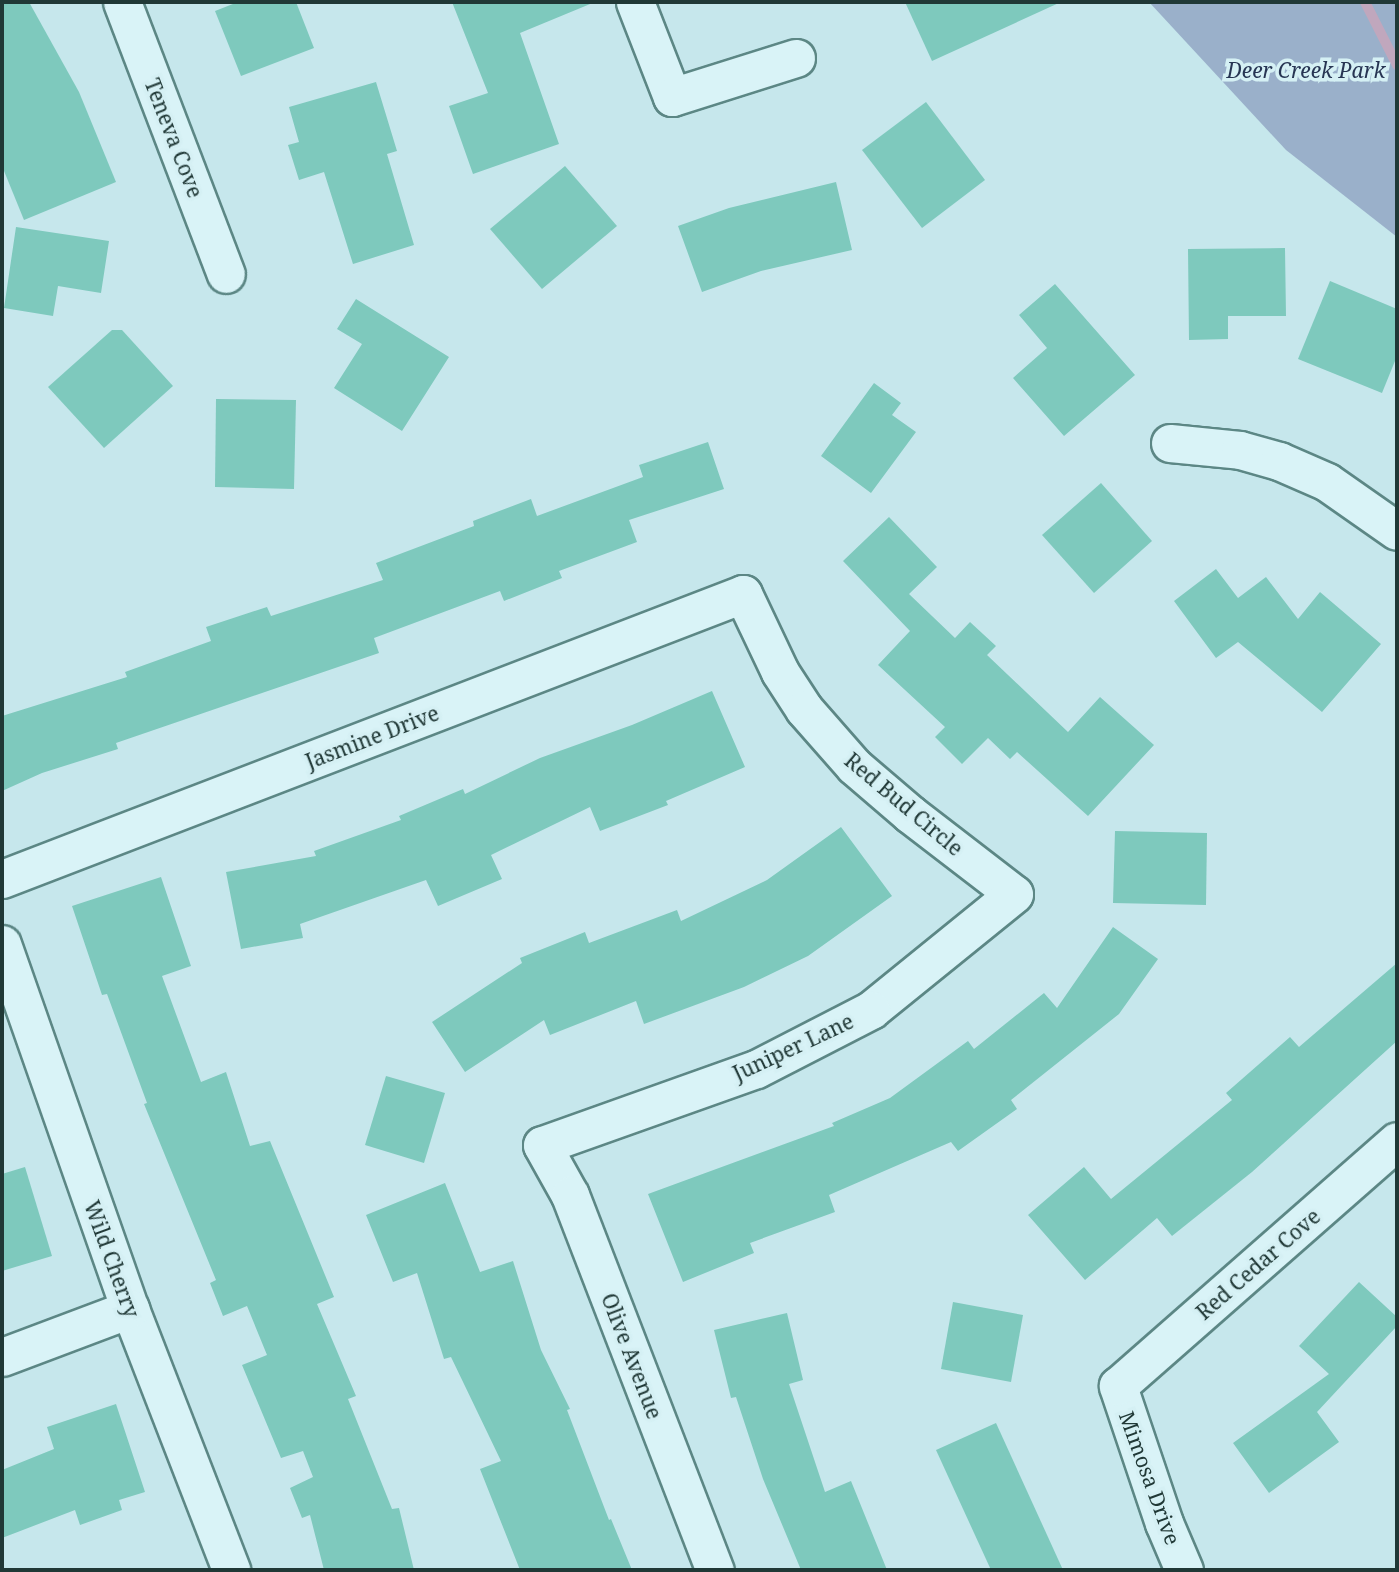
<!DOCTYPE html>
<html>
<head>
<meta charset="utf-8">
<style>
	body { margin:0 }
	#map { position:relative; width:1399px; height:1572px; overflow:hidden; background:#c6e7ec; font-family:"Noto Serif",serif }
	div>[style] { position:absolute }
	.green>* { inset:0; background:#9ab0ca }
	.stream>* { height:10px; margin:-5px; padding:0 5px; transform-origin:5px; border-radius:5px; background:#c0a7bd }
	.building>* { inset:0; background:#7ec9bd }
	.roads { filter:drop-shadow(2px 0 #5c8785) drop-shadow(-2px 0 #5c8785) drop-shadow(0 2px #5c8785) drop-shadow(0 -2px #5c8785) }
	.minor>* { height:37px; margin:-18.5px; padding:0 18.5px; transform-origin:18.5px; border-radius:18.5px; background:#d9f3f7 }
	span { translate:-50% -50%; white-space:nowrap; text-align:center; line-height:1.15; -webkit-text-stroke:7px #d5f0f4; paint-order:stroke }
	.park-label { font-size:21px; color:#273553; font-style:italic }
	.street-label { font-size:21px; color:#203836 }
	.frame { position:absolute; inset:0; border:4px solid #203836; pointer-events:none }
</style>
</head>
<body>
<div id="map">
	<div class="green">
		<i style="clip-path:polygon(1149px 2px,1397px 2px,1397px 237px,1286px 150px)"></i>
	</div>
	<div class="stream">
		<i style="left:1365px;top:2px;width:71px;rotate:63.1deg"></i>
	</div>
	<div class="building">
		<i style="clip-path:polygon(2px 2px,29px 2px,79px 92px,116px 182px,24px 220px,2px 166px)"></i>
		<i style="clip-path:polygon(238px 2px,296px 2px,314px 48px,241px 76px,215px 11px)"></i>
		<i style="clip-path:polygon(452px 2px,595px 2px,520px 33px,559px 144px,473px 174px,449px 106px,488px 93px)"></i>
		<i style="clip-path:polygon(905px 2px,1061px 2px,932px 61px)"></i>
		<i style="clip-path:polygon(376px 82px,397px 151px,387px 154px,414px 245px,353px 264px,324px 172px,299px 180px,288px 145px,299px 142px,289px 107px)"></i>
		<i style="clip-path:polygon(926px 102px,985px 180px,922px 228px,862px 150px)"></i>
		<i style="clip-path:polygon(565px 166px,617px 226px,542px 289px,490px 229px)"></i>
		<i style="clip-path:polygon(836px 182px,852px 250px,761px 271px,702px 292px,678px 226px,729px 208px)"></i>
		<i style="clip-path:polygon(16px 227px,109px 241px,101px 293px,58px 286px,53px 316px,4px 308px)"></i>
		<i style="clip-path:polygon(1285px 248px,1286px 316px,1228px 316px,1228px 339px,1189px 340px,1188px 249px)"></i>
		<i style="clip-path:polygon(1330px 281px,1397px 309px,1397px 356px,1382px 393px,1298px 359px)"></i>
		<i style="clip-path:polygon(1055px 284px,1135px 375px,1064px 436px,1013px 378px,1047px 348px,1019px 315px)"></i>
		<i style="clip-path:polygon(356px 299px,449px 357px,402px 431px,334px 388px,362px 344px,337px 329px)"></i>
		<i style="clip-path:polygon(112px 330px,122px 330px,173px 386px,104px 448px,48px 387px)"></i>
		<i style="clip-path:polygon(874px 383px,901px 403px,892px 415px,916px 432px,871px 493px,821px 456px)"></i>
		<i style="clip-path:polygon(216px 399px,296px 400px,294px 489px,215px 487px)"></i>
		<i style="clip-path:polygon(708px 442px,724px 489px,629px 520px,637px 542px,559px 571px,562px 578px,504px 601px,500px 591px,374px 638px,379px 653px,116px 743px,118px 749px,42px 773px,2px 791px,2px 716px,127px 677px,125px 672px,211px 641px,206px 627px,267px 607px,271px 616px,383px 580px,376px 563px,474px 526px,473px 521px,531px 499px,537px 516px,643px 477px,639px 465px)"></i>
		<i style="clip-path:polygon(1101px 483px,1152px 541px,1094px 593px,1042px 535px)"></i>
		<i style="clip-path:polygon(889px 517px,937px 567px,909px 594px,955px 638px,970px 622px,996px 646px,987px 655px,1068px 732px,1100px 697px,1154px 745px,1088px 816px,1017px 752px,1010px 759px,988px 738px,962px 764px,935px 737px,945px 727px,878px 665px,910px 631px,843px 561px)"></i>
		<i style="clip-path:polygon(1216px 569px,1238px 598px,1266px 577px,1298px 619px,1320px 592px,1381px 644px,1322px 712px,1238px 642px,1216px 658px,1174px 601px)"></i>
		<i style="clip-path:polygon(712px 691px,745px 767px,666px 801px,668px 805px,600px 831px,590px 807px,491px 855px,502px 879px,438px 906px,426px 880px,300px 924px,303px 938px,241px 949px,226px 872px,316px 856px,314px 851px,401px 820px,399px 816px,463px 789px,465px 794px,540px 758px,632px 725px)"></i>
		<i style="clip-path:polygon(841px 827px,892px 896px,808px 956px,744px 987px,644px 1024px,636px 1001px,550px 1035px,544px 1020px,465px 1072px,432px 1022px,522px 963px,520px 958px,585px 932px,589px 943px,677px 910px,681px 921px,767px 880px)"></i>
		<i style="clip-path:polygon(1115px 831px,1207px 833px,1206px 905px,1113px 903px)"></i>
		<i style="clip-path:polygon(161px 877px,191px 966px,162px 976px,201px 1082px,226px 1072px,250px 1146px,270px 1141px,334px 1297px,317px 1304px,356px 1396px,348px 1399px,392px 1509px,399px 1508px,414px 1570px,324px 1570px,310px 1515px,302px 1518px,290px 1488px,313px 1477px,303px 1451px,281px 1458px,242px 1365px,267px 1355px,247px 1306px,223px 1316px,210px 1283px,216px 1280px,144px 1104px,147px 1103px,107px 994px,102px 995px,72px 906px)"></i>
		<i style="clip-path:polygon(1113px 927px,1158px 959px,1119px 1014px,1011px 1100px,1017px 1109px,958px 1151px,951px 1142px,829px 1195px,835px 1212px,750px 1243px,754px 1253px,683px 1282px,648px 1194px,834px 1126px,832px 1123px,890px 1098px,968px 1041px,974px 1049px,1044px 993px,1057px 1008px)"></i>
		<i style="clip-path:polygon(1397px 963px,1397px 1041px,1252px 1172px,1172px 1236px,1157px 1218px,1085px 1280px,1028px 1215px,1084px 1167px,1111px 1199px,1232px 1100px,1226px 1093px,1290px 1037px,1299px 1047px)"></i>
		<i style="clip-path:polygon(386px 1076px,445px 1093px,424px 1163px,365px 1145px)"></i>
		<i style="clip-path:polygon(25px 1167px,52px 1256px,2px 1271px,2px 1174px)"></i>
		<i style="clip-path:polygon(445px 1183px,480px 1272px,513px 1261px,541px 1350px,570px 1409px,567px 1410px,609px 1520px,611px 1519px,632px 1570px,520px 1570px,480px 1469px,501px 1461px,451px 1357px,444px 1359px,417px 1273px,393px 1282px,366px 1215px)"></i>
		<i style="clip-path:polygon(1359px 1282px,1397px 1317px,1397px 1326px,1317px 1412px,1339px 1442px,1269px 1493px,1233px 1443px,1329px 1374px,1299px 1346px)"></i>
		<i style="clip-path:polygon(953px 1302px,1023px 1315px,1011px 1382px,941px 1369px)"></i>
		<i style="clip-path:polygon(787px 1313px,803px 1380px,789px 1384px,825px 1492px,851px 1481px,887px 1570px,801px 1570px,763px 1479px,736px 1397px,731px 1398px,714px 1330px)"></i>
		<i style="clip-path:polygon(116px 1404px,145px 1492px,119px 1500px,122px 1510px,80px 1525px,75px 1510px,2px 1538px,2px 1470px,54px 1449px,47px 1427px)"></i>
		<i style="clip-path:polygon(996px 1423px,1063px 1570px,991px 1570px,936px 1450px)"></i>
	</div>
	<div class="roads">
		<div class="minor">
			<i style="left:122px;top:2px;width:291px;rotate:69.1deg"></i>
			<i style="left:635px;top:2px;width:102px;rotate:68.7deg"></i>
			<i style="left:672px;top:97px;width:130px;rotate:-17.5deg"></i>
			<i style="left:1170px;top:443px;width:70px;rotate:5.7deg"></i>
			<i style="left:1240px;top:450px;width:41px;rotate:15.8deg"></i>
			<i style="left:1279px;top:461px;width:52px;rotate:23.6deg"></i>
			<i style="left:1327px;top:482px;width:85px;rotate:35deg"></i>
			<i style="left:2px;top:879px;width:794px;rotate:-21.04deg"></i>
			<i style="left:743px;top:594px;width:86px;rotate:64.6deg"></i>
			<i style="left:780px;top:672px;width:44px;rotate:57deg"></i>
			<i style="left:804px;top:709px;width:76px;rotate:48.7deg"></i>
			<i style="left:854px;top:766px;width:74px;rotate:40.6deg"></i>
			<i style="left:910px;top:814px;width:131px;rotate:37.6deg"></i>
			<i style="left:1014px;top:894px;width:184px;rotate:141deg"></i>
			<i style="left:871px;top:1010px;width:129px;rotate:152.8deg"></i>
			<i style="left:756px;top:1069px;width:227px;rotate:160.4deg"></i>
			<i style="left:542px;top:1145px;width:57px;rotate:60.8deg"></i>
			<i style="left:570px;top:1195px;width:402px;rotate:68.9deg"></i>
			<i style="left:2px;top:944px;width:387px;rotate:70.7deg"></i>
			<i style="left:130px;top:1309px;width:280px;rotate:68.8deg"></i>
			<i style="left:2px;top:1357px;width:137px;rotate:-20.6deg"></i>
			<i style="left:1184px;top:1570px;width:51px;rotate:-113.1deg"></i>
			<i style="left:1164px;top:1523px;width:145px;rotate:-108.6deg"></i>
			<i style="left:1118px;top:1386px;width:371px;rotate:-41.3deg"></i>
		</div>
	</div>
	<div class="park-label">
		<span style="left:1306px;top:70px">Deer Creek Park</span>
	</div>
	<div class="street-label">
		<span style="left:174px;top:138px;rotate:69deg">Teneva Cove</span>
		<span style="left:372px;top:737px;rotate:-21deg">Jasmine Drive</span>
		<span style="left:904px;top:804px;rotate:40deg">Red Bud Circle</span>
		<span style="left:793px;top:1047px;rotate:-25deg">Juniper Lane</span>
		<span style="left:112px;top:1259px;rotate:70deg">Wild Cherry</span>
		<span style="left:1258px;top:1264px;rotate:-41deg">Red Cedar Cove</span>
		<span style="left:632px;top:1356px;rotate:69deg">Olive Avenue</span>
		<span style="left:1150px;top:1478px;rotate:70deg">Mimosa Drive</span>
	</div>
	<div class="frame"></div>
</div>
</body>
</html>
